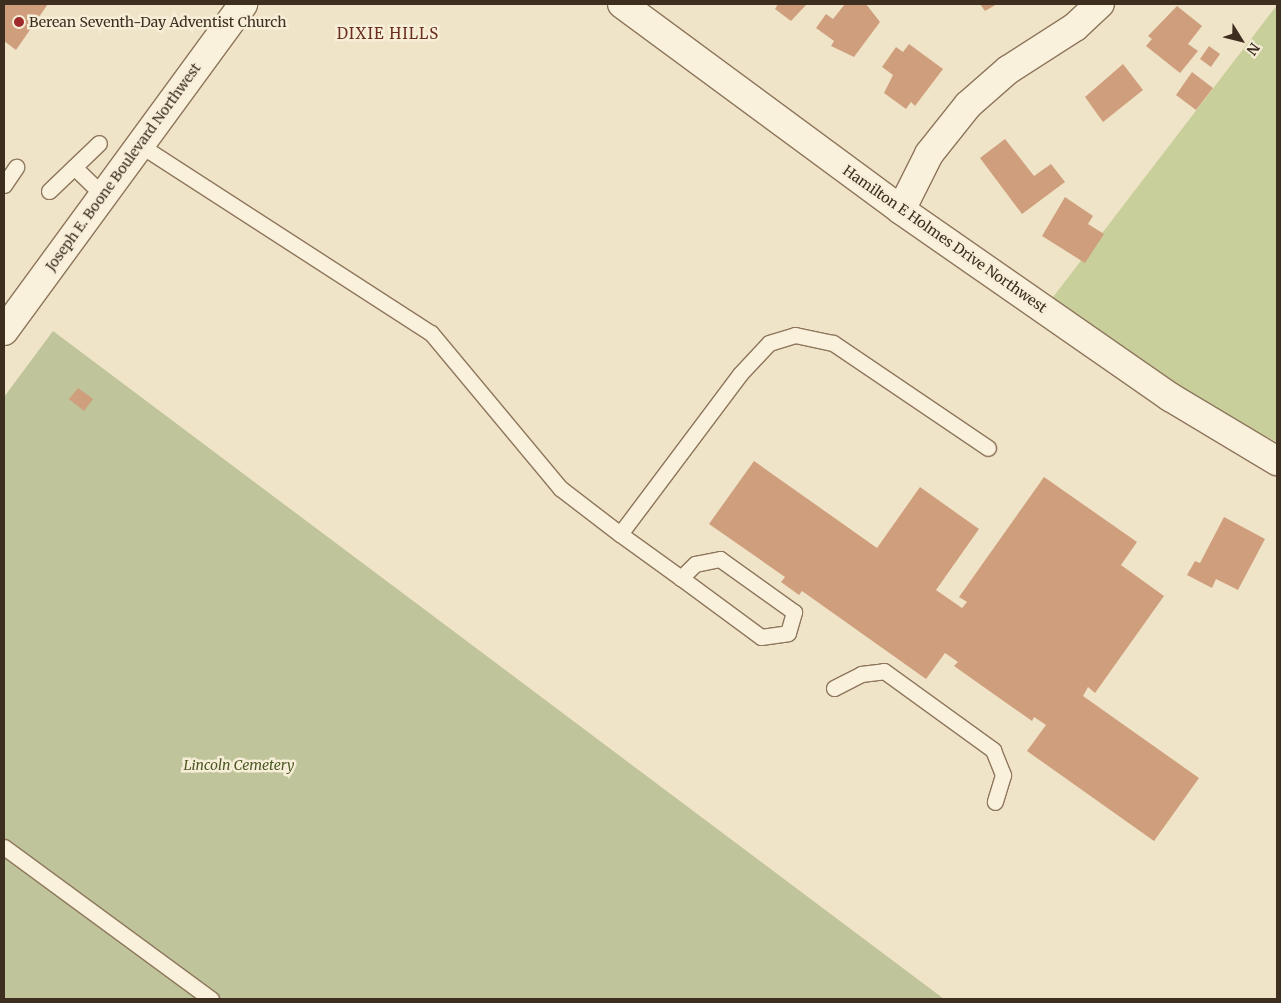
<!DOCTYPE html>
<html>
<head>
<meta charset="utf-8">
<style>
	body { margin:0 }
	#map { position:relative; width:1281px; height:1003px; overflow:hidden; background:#f0e4c8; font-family:Merriweather,serif }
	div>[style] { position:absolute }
	.green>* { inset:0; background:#c9cf9b }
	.cemetery>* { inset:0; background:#bfc49a }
	.building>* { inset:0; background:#cf9f7d }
	.roads { filter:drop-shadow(1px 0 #8d765c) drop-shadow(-1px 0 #8d765c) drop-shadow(0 1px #8d765c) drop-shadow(0 -1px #8d765c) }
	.lane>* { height:15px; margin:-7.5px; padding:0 7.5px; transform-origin:7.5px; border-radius:7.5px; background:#faf1dc }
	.street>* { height:28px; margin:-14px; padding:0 14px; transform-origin:14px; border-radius:14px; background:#faf1dc }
	.secondary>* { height:28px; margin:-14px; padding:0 14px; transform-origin:14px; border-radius:14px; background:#faf1dc }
	.dots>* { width:14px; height:14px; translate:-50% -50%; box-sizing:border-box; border:2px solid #f7eed8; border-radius:50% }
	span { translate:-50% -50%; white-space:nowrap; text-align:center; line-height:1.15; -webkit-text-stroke:5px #f7eed8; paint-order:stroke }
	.poi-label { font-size:14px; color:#3d2e20 }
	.left { translate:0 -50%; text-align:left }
	.street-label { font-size:14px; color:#3d2e20 }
	.park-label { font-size:14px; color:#4d5a26; font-style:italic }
	.neighbourhood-label { font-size:15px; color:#6b2e1e; letter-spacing:1px }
	.frame { position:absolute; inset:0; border:5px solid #3d2e20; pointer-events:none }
	.north { position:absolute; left:1216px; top:15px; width:50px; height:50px; -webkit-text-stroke:4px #f7eed8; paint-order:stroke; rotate:126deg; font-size:14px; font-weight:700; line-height:20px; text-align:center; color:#3d2e20 }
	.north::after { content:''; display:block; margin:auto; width:18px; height:22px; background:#3d2e20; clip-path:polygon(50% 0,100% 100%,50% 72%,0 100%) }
</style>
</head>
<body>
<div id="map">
	<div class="green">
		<i style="clip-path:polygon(1277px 5px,1277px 442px,1037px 318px)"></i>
	</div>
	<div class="cemetery">
		<i style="clip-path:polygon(53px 331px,944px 999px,4px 999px,4px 397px)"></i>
	</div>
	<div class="building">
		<i style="clip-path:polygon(4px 4px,48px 4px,16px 50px,4px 41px)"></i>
		<i style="clip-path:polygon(778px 4px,807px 4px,791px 21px,775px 9px)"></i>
		<i style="clip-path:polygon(845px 4px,866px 4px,880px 22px,854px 57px,831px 46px,834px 41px,816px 28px,826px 14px,833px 19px)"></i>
		<i style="clip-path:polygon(980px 4px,997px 4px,985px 11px)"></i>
		<i style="clip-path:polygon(1177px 6px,1202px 26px,1188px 44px,1198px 51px,1180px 73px,1146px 46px,1152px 39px,1148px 36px)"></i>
		<i style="clip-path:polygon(909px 44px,943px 69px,915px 106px,911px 102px,906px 109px,884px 93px,893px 75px,882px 67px,896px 47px,903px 52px)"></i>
		<i style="clip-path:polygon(1209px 46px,1220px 54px,1211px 67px,1200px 59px)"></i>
		<i style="clip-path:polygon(1123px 64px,1143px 90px,1103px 122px,1085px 97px)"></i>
		<i style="clip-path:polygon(1192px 72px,1213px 88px,1196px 110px,1176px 95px)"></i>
		<i style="clip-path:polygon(1005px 139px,1034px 176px,1051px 164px,1065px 182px,1022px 214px,980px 158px)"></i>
		<i style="clip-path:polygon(1065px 197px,1093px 216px,1088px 224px,1104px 234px,1085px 263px,1042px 236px)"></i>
		<i style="clip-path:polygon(78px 388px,93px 399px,84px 411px,69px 399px)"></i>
		<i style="clip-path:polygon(754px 461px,877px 548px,920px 487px,979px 529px,936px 590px,962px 608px,967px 602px,959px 597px,1044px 477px,1137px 542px,1121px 565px,1164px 596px,1095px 693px,1088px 687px,1083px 696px,1199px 778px,1154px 841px,1027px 751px,1046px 725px,1034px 717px,1032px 721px,954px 666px,958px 662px,945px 653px,926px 679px,802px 591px,799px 595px,781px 582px,785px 577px,709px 524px)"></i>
		<i style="clip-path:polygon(1224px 517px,1265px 539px,1238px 590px,1216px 579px,1212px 588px,1187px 575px,1195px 561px,1200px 563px)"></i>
	</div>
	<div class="roads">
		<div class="lane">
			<i style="left:140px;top:145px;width:346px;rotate:32.9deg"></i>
			<i style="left:431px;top:333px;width:202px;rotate:50.2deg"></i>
			<i style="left:560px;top:488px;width:76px;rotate:37.5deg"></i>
			<i style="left:620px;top:534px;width:200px;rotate:-53.1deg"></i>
			<i style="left:740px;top:374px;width:42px;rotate:-46.9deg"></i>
			<i style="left:769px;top:343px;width:27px;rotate:-17deg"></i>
			<i style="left:795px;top:335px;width:39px;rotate:12deg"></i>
			<i style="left:833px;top:343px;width:187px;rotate:34.1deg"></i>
			<i style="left:74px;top:167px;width:40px;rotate:44deg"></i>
			<i style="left:4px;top:185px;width:22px;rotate:-56deg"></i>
			<i style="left:49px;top:191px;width:69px;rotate:-43.8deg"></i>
			<i style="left:620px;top:534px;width:75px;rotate:35.8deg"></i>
			<i style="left:681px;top:578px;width:99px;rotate:36.4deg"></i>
			<i style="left:761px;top:637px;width:27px;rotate:-8deg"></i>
			<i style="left:788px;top:633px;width:22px;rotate:-74deg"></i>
			<i style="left:794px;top:612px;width:91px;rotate:-144.4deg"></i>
			<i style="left:720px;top:559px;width:25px;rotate:169deg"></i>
			<i style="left:695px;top:564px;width:20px;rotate:135deg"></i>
			<i style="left:834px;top:688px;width:30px;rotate:-27deg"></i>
			<i style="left:861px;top:674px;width:23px;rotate:-7deg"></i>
			<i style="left:884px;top:671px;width:135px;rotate:35.9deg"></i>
			<i style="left:993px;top:750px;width:27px;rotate:68deg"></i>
			<i style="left:1003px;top:775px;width:28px;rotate:107deg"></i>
			<i style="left:4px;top:847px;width:257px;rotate:36.3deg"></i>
		</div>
		<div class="street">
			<i style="left:901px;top:210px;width:63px;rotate:-63.4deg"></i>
			<i style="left:929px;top:154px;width:63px;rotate:-51.5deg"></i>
			<i style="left:968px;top:105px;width:53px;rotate:-41.2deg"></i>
			<i style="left:1008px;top:70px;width:80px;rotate:-32.7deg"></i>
			<i style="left:1075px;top:27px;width:34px;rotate:-43deg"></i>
		</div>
		<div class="secondary">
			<i style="left:622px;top:4px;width:347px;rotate:36.4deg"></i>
			<i style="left:901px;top:210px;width:328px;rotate:34.8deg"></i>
			<i style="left:1170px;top:397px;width:125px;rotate:30.9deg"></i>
			<i style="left:4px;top:331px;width:405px;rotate:-53.8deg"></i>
		</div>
	</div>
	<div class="dots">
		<i style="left:19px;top:22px;background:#9e2a2b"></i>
	</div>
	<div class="poi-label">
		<span class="left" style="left:29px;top:22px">Berean Seventh-Day Adventist Church</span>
	</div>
	<div class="street-label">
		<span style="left:123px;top:167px;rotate:-54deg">Joseph E. Boone Boulevard Northwest</span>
		<span style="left:945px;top:239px;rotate:35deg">Hamilton E Holmes Drive Northwest</span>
	</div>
	<div class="park-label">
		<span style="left:239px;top:765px">Lincoln Cemetery</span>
	</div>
	<div class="neighbourhood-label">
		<span style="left:388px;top:34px">DIXIE HILLS</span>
	</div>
	<div class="frame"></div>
	<div class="north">N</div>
</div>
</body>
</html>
